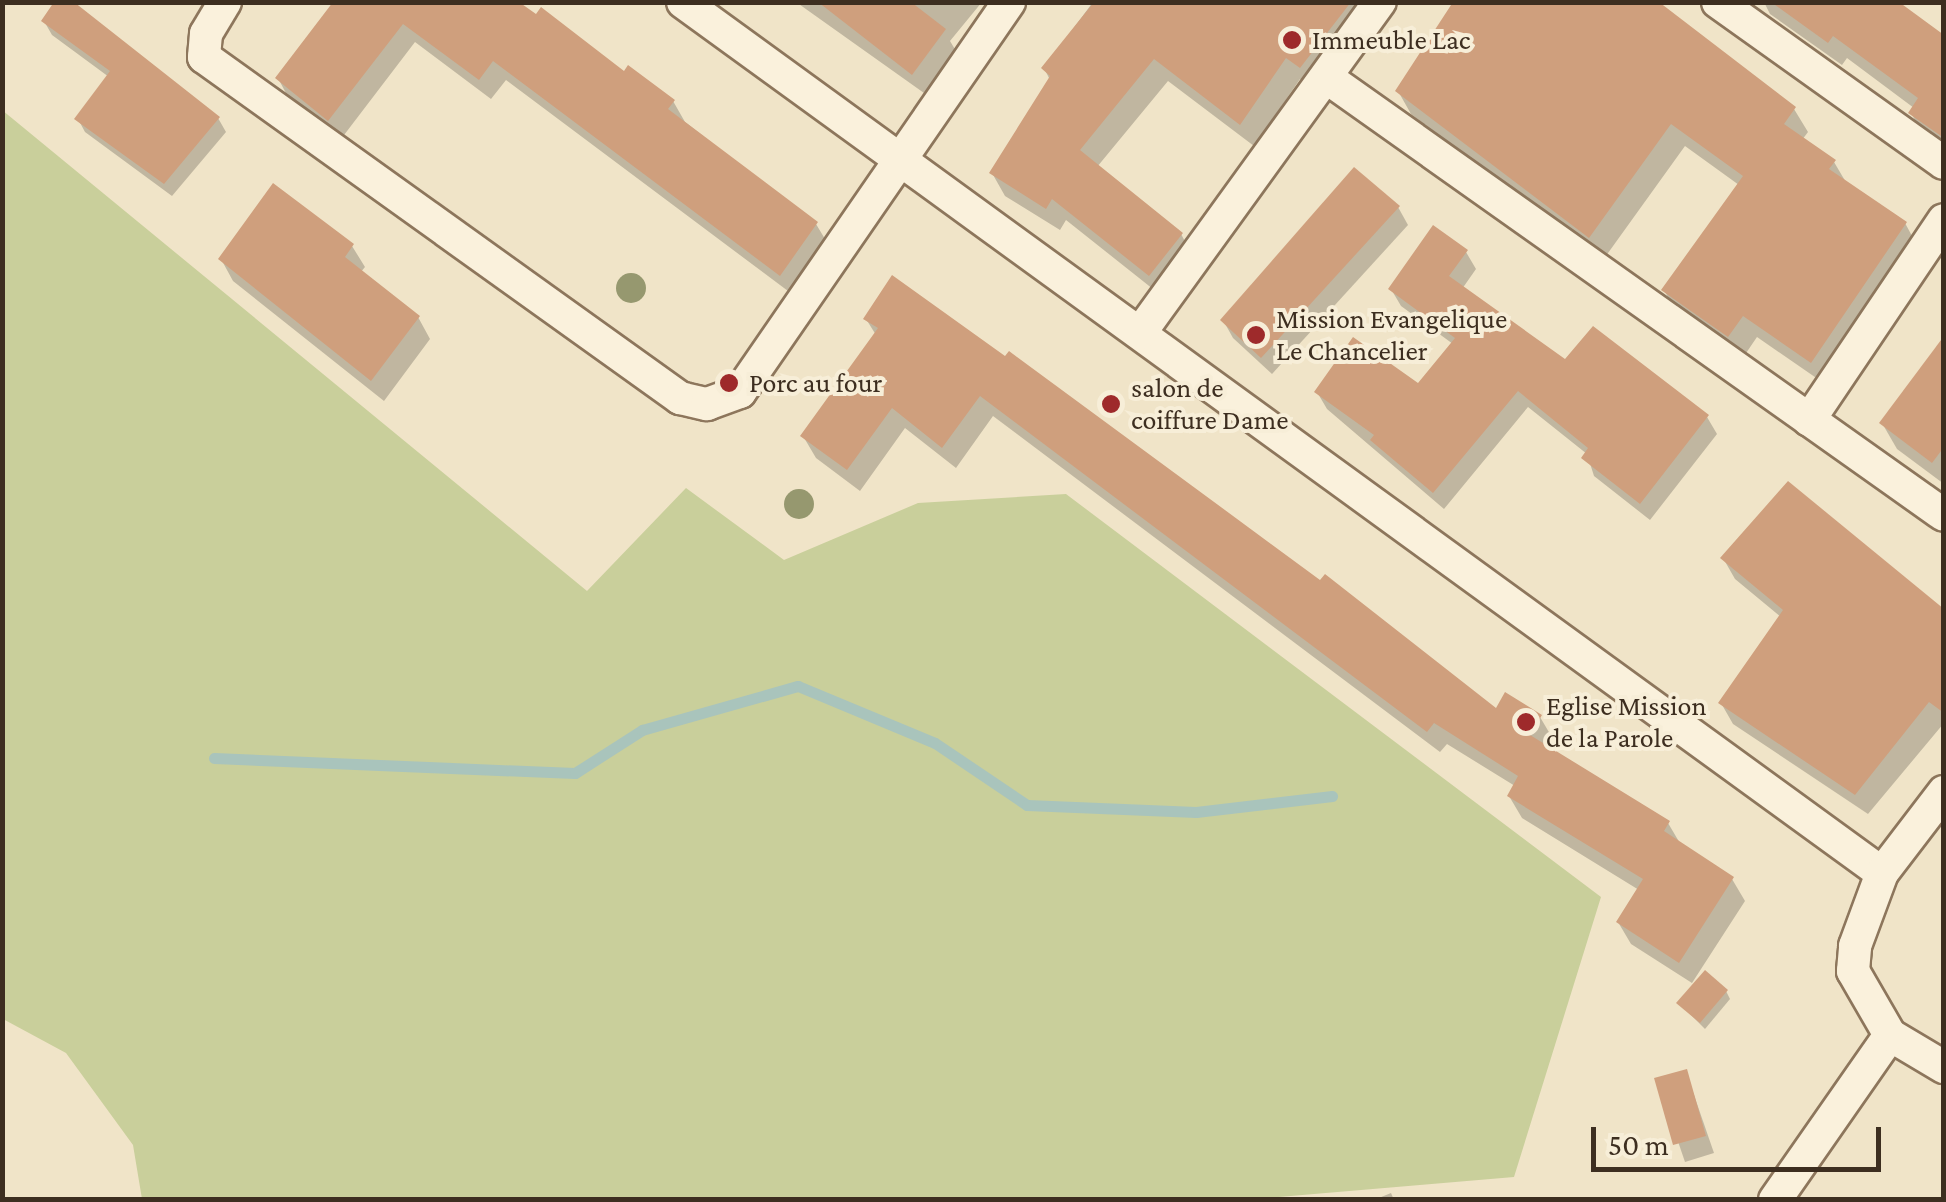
<!DOCTYPE html>
<html>
<head>
<meta charset="utf-8">
<style>
	body { margin:0 }
	#map { position:relative; width:1946px; height:1202px; overflow:hidden; background:#f0e4c8; font-family:"Crimson Pro",serif }
	div>[style] { position:absolute }
	.green>* { inset:0; background:#c9cf9b }
	.shadow>* { inset:0; background:#0003 }
	.stream>* { height:11px; margin:-5.5px; padding:0 5.5px; transform-origin:5.5px; border-radius:5.5px; background:#a9c4bc }
	.building>* { inset:0; background:#cf9f7d }
	.roads { filter:drop-shadow(2px 0 #8d765c) drop-shadow(-2px 0 #8d765c) drop-shadow(0 2px #8d765c) drop-shadow(0 -2px #8d765c) }
	.minor>* { height:32px; margin:-16px; padding:0 16px; transform-origin:16px; border-radius:16px; background:#faf1dc }
	.trees>* { width:30px; height:30px; margin:-15px; border-radius:50%; background:#96986f }
	.dots>* { width:28px; height:28px; translate:-50% -50%; box-sizing:border-box; border:5px solid #f7eed8; border-radius:50% }
	span { translate:-50% -50%; white-space:nowrap; text-align:center; line-height:1.15; -webkit-text-stroke:8px #f7eed8; paint-order:stroke }
	.poi-label { font-size:28px; color:#3d2e20 }
	.left { translate:0 -50%; text-align:left }
	.frame { position:absolute; inset:0; border:5px solid #3d2e20; pointer-events:none }
	.scale { position:absolute; left:1591px; top:1127px; width:290px; height:45px; box-sizing:border-box; border:5px solid #3d2e20; border-top:0; padding-left:12px; font-size:30px; line-height:35px; white-space:nowrap; color:#3d2e20; -webkit-text-stroke:8px #f7eed8; paint-order:stroke }
</style>
</head>
<body>
<div id="map">
	<div class="green">
		<i style="clip-path:polygon(2px 110px,587px 591px,686px 488px,784px 560px,918px 503px,1066px 494px,1601px 897px,1514px 1177px,1242px 1200px,142px 1199px,133px 1145px,66px 1053px,3px 1019px)"></i>
	</div>
	<div class="shadow">
		<i style="clip-path:polygon(338px 2px,673px 101px,685px 122px,816px 224px,828px 244px,792px 294px,506px 80px,491px 99px,415px 42px,341px 139px,289px 99px,278px 78px)"></i>
		<i style="clip-path:polygon(796px 2px,982px 2px,950px 41px,956px 51px,924px 93px)"></i>
		<i style="clip-path:polygon(1093px 2px,1381px 2px,1314px 90px,1300px 79px,1254px 146px,1168px 81px,1097px 167px,1181px 234px,1194px 258px,1163px 297px,1066px 220px,1060px 230px,1005px 196px,992px 173px,1050px 80px,1044px 68px)"></i>
		<i style="clip-path:polygon(1764px 2px,1895px 2px,1944px 38px,1944px 151px,1924px 136px,1911px 113px,1914px 108px,1847px 58px,1842px 65px,1770px 14px)"></i>
		<i style="clip-path:polygon(44px 21px,218px 118px,226px 132px,172px 196px,85px 132px,78px 119px,109px 77px,52px 35px)"></i>
		<i style="clip-path:polygon(1398px 91px,1794px 109px,1808px 132px,1802px 140px,1834px 162px,1847px 184px,1905px 223px,1918px 247px,1825px 384px,1757px 337px,1742px 359px,1677px 313px,1664px 290px,1739px 185px,1685px 146px,1603px 260px,1411px 114px)"></i>
		<i style="clip-path:polygon(1398px 207px,1408px 225px,1272px 374px,1233px 338px,1223px 320px)"></i>
		<i style="clip-path:polygon(352px 246px,365px 267px,360px 273px,418px 317px,430px 339px,384px 401px,233px 281px,221px 259px)"></i>
		<i style="clip-path:polygon(1466px 252px,1476px 269px,1462px 289px,1566px 362px,1707px 417px,1717px 434px,1650px 520px,1594px 476px,1587px 454px,1528px 407px,1444px 509px,1327px 409px,1317px 392px,1418px 386px,1453px 344px,1401px 306px,1391px 289px)"></i>
		<i style="clip-path:polygon(866px 319px,1496px 712px,1540px 717px,1553px 739px,1547px 749px,1668px 823px,1681px 845px,1732px 879px,1745px 901px,1692px 983px,1631px 944px,1618px 922px,1639px 890px,1522px 818px,1509px 796px,1515px 786px,1447px 744px,1440px 752px,993px 416px,956px 468px,905px 428px,860px 491px,816px 458px,803px 436px,876px 335px)"></i>
		<i style="clip-path:polygon(1944px 340px,1944px 484px,1897px 449px,1882px 423px)"></i>
		<i style="clip-path:polygon(1723px 558px,1944px 611px,1944px 723px,1868px 814px,1733px 724px,1721px 703px,1781px 617px,1735px 579px)"></i>
		<i style="clip-path:polygon(1726px 991px,1730px 999px,1705px 1029px,1679px 1003px)"></i>
		<i style="clip-path:polygon(1686px 1072px,1714px 1153px,1685px 1162px,1657px 1080px)"></i>
		<i style="clip-path:polygon(1391px 1193px,1394px 1200px,1374px 1200px)"></i>
	</div>
	<div class="stream">
		<i style="left:214px;top:758px;width:361px;rotate:2.4deg"></i>
		<i style="left:575px;top:773px;width:80px;rotate:-32.7deg"></i>
		<i style="left:642px;top:730px;width:162px;rotate:-15.8deg"></i>
		<i style="left:798px;top:686px;width:148px;rotate:22.6deg"></i>
		<i style="left:935px;top:743px;width:111px;rotate:34deg"></i>
		<i style="left:1027px;top:805px;width:169px;rotate:2.4deg"></i>
		<i style="left:1196px;top:812px;width:137px;rotate:-6.7deg"></i>
	</div>
	<div class="building">
		<i style="clip-path:polygon(54px 2px,74px 2px,220px 117px,164px 184px,74px 119px,110px 71px,41px 21px)"></i>
		<i style="clip-path:polygon(333px 2px,519px 2px,536px 14px,541px 7px,624px 71px,628px 65px,675px 100px,668px 109px,818px 222px,780px 276px,493px 61px,479px 80px,403px 24px,328px 121px,275px 78px)"></i>
		<i style="clip-path:polygon(818px 2px,911px 2px,946px 29px,912px 75px)"></i>
		<i style="clip-path:polygon(1094px 2px,1351px 2px,1300px 68px,1286px 58px,1240px 125px,1154px 59px,1080px 150px,1183px 233px,1149px 276px,1052px 199px,1046px 209px,989px 173px,1050px 76px,1041px 68px)"></i>
		<i style="clip-path:polygon(1453px 2px,1659px 2px,1796px 107px,1784px 124px,1836px 160px,1829px 169px,1907px 222px,1811px 363px,1743px 316px,1728px 337px,1661px 290px,1743px 176px,1671px 124px,1589px 238px,1395px 91px)"></i>
		<i style="clip-path:polygon(1771px 2px,1899px 2px,1944px 35px,1944px 138px,1908px 113px,1918px 98px,1833px 36px,1828px 43px)"></i>
		<i style="clip-path:polygon(1354px 167px,1400px 206px,1261px 358px,1220px 320px)"></i>
		<i style="clip-path:polygon(273px 183px,354px 244px,345px 257px,420px 316px,371px 381px,218px 259px)"></i>
		<i style="clip-path:polygon(1433px 225px,1468px 250px,1449px 276px,1565px 359px,1593px 326px,1709px 415px,1640px 504px,1581px 458px,1588px 448px,1518px 391px,1433px 493px,1370px 440px,1374px 435px,1314px 392px,1353px 337px,1418px 383px,1455px 338px,1388px 289px)"></i>
		<i style="clip-path:polygon(892px 275px,1005px 356px,1009px 351px,1320px 580px,1325px 574px,1496px 708px,1505px 692px,1542px 715px,1530px 735px,1670px 821px,1664px 831px,1734px 877px,1679px 963px,1616px 922px,1643px 879px,1507px 796px,1518px 776px,1434px 723px,1427px 732px,980px 396px,942px 448px,892px 408px,847px 470px,800px 436px,878px 328px,863px 319px)"></i>
		<i style="clip-path:polygon(1944px 336px,1944px 447px,1932px 463px,1879px 423px)"></i>
		<i style="clip-path:polygon(1788px 481px,1944px 609px,1944px 713px,1929px 702px,1855px 795px,1718px 703px,1783px 610px,1720px 558px)"></i>
		<i style="clip-path:polygon(1705px 970px,1728px 990px,1700px 1023px,1676px 1003px)"></i>
		<i style="clip-path:polygon(1687px 1069px,1706px 1136px,1673px 1145px,1654px 1078px)"></i>
	</div>
	<div class="roads">
		<div class="minor">
			<i style="left:225px;top:2px;width:37px;rotate:121deg"></i>
			<i style="left:206px;top:34px;width:23px;rotate:95deg"></i>
			<i style="left:204px;top:57px;width:586px;rotate:35.62deg"></i>
			<i style="left:680px;top:398px;width:28px;rotate:13deg"></i>
			<i style="left:707px;top:404px;width:35px;rotate:-20deg"></i>
			<i style="left:740px;top:392px;width:474px;rotate:-55.4deg"></i>
			<i style="left:683px;top:2px;width:1482px;rotate:36deg"></i>
			<i style="left:1718px;top:2px;width:277px;rotate:35.5deg"></i>
			<i style="left:1326px;top:77px;width:757px;rotate:35.33deg"></i>
			<i style="left:1140px;top:333px;width:409px;rotate:-54.1deg"></i>
			<i style="left:1809px;top:420px;width:241px;rotate:-56deg"></i>
			<i style="left:1890px;top:1035px;width:63px;rotate:30.7deg"></i>
			<i style="left:1775px;top:1200px;width:201px;rotate:-55.1deg"></i>
			<i style="left:1890px;top:1035px;width:74px;rotate:-120deg"></i>
			<i style="left:1853px;top:971px;width:25px;rotate:-85deg"></i>
			<i style="left:1855px;top:946px;width:78px;rotate:-69.7deg"></i>
			<i style="left:1882px;top:873px;width:102px;rotate:-52.6deg"></i>
		</div>
	</div>
	<div class="trees">
		<i style="left:631px;top:288px"></i>
		<i style="left:799px;top:504px"></i>
	</div>
	<div class="dots">
		<i style="left:1292px;top:40px;background:#9e2a2b"></i>
		<i style="left:1256px;top:335px;background:#9e2a2b"></i>
		<i style="left:729px;top:383px;background:#9e2a2b"></i>
		<i style="left:1111px;top:404px;background:#9e2a2b"></i>
		<i style="left:1526px;top:722px;background:#9e2a2b"></i>
	</div>
	<div class="poi-label">
		<span class="left" style="left:1312px;top:40px">Immeuble Lac</span>
		<span class="left" style="left:1276px;top:335px">Mission Evangelique<br>Le Chancelier</span>
		<span class="left" style="left:749px;top:383px">Porc au four</span>
		<span class="left" style="left:1131px;top:404px">salon de<br>coiffure Dame</span>
		<span class="left" style="left:1546px;top:722px">Eglise Mission<br>de la Parole</span>
	</div>
	<div class="frame"></div>
	<div class="scale">50 m</div>
</div>
</body>
</html>
